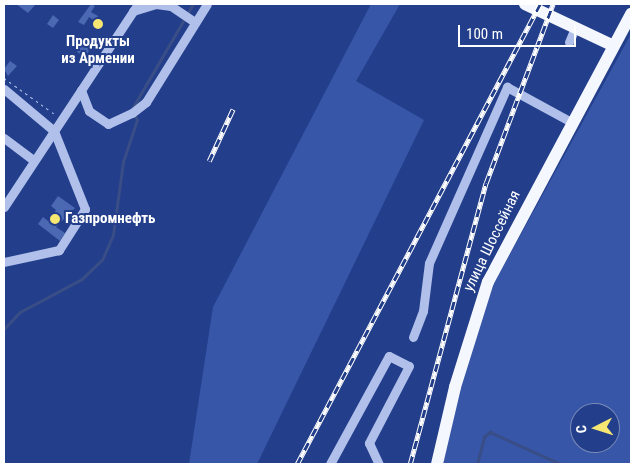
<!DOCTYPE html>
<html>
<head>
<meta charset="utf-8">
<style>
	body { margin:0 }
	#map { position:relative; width:635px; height:468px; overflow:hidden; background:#233e8b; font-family:"Roboto Condensed",sans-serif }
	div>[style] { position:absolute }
	.green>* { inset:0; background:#3756a8 }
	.stream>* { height:2.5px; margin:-1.25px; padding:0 1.25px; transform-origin:1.25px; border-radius:1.25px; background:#394d86 }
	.building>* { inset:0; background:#4b68b2 }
	.path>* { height:1px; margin-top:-0.5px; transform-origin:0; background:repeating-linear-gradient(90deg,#b0c0eb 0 2.5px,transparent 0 6.5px) }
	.minor>* { height:9px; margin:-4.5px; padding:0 4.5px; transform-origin:4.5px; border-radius:4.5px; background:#b0c0eb }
	.major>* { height:12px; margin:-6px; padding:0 6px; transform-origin:6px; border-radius:6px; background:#f4f7fe }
	.rail>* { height:4.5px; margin-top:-2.25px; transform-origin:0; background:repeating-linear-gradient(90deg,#233e8b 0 8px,#fff 0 16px); box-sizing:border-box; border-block:1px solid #fff }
	.dots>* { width:14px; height:14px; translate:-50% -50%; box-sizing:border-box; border:2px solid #233e8b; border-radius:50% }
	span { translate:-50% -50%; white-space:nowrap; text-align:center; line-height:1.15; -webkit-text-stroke:4px #233e8b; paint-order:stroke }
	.poi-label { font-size:15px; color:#fff; font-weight:700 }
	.left { translate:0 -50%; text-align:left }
	.street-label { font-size:15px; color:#fff }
	.frame { position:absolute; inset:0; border:5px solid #fff; pointer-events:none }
	.north { position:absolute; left:570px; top:403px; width:50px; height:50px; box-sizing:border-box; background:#233e8b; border:1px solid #7b8bb9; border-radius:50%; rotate:265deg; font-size:14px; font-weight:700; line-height:20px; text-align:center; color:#fff }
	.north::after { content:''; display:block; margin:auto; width:18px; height:22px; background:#f6e773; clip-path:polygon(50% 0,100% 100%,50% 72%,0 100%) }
	.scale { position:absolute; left:458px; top:25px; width:118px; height:22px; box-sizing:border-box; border:2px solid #fff; border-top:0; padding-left:6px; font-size:15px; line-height:18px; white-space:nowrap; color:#fff; -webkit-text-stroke:4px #233e8b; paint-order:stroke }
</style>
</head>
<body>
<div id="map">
	<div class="green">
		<i style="clip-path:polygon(371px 4px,400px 4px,356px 81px,424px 120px,257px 464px,189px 464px,213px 307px)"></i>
		<i style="clip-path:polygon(evenodd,631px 34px,631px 464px,443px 464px,461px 384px,493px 285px,631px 34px,580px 413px,610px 413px,610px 443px,580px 443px,580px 413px)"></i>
	</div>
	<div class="stream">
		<i style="left:132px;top:109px;width:121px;rotate:-59.8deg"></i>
		<i style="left:4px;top:329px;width:23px;rotate:-47deg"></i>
		<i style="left:20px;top:312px;width:70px;rotate:-28deg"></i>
		<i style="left:82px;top:279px;width:28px;rotate:-44deg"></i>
		<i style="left:102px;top:260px;width:27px;rotate:-66deg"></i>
		<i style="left:113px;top:235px;width:74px;rotate:-82.2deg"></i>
		<i style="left:123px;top:162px;width:44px;rotate:-71.6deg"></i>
		<i style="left:137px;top:120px;width:7px;rotate:-117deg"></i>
		<i style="left:477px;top:464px;width:28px;rotate:-75deg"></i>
		<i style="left:484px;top:437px;width:8px;rotate:-40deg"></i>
		<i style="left:490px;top:432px;width:78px;rotate:24.3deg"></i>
	</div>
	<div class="building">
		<i style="clip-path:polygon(16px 4px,36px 4px,28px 13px)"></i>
		<i style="clip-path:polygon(91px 4px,95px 6px,91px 12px,98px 16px,95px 21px,89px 17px,84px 25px,78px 22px)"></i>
		<i style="clip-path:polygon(53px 15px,59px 20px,53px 28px,47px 24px)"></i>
		<i style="clip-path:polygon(87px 37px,95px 42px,85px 57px,77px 52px)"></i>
		<i style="clip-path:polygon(10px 61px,17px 66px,8px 76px,4px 69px)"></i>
		<i style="clip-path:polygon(58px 196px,75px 208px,56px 227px,65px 233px,60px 241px,38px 224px,43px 217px,48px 221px,56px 210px,51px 206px)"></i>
	</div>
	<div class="path">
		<i style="left:4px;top:78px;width:64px;rotate:35.4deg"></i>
	</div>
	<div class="minor">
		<i style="left:133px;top:11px;width:24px;rotate:-17deg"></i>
		<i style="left:156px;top:4px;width:15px;rotate:8deg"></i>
		<i style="left:171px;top:6px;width:29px;rotate:34deg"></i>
		<i style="left:569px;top:42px;width:15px;rotate:-67deg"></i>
		<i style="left:4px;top:89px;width:65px;rotate:40deg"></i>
		<i style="left:54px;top:131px;width:84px;rotate:68.3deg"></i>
		<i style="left:85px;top:209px;width:49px;rotate:122.4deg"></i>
		<i style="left:59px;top:250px;width:56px;rotate:167.7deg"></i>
		<i style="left:81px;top:90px;width:22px;rotate:69deg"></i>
		<i style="left:89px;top:111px;width:23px;rotate:34deg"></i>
		<i style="left:108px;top:124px;width:26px;rotate:-25deg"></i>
		<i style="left:132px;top:113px;width:18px;rotate:-38deg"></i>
		<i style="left:146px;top:102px;width:115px;rotate:-58.1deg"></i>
		<i style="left:4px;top:138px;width:36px;rotate:37deg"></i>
		<i style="left:4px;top:207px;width:243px;rotate:-56.6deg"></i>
		<i style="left:413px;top:337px;width:28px;rotate:-69deg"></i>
		<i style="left:423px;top:311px;width:48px;rotate:-82.9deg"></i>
		<i style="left:429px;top:263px;width:193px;rotate:-66.1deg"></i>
		<i style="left:507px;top:87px;width:75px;rotate:28.6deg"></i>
		<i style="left:330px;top:464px;width:123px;rotate:-61.4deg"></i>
		<i style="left:389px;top:356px;width:22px;rotate:27deg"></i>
		<i style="left:409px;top:366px;width:87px;rotate:117.5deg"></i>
		<i style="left:369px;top:443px;width:23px;rotate:65deg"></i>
	</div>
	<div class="major">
		<i style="left:525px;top:4px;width:98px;rotate:25.3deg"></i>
		<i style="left:437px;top:464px;width:79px;rotate:-76.8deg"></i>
		<i style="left:455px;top:387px;width:110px;rotate:-72.6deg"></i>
		<i style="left:488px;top:282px;width:304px;rotate:-61.9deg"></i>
	</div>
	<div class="rail">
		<i style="left:209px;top:161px;width:57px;rotate:-65.2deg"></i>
		<i style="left:297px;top:464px;width:520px;rotate:-62.15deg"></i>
		<i style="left:410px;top:464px;width:291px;rotate:-74.9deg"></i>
		<i style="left:486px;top:183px;width:191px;rotate:-69.5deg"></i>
	</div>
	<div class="dots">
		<i style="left:98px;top:24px;background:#f6e773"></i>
		<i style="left:55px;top:219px;background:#f6e773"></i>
	</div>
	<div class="poi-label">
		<span style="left:98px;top:50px">Продукты<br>из Армении</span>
		<span class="left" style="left:65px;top:219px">Газпромнефть</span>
	</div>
	<div class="street-label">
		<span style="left:492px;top:241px;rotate:-64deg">улица Шоссейная</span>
	</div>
	<div class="frame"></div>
	<div class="north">С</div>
	<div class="scale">100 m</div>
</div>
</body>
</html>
